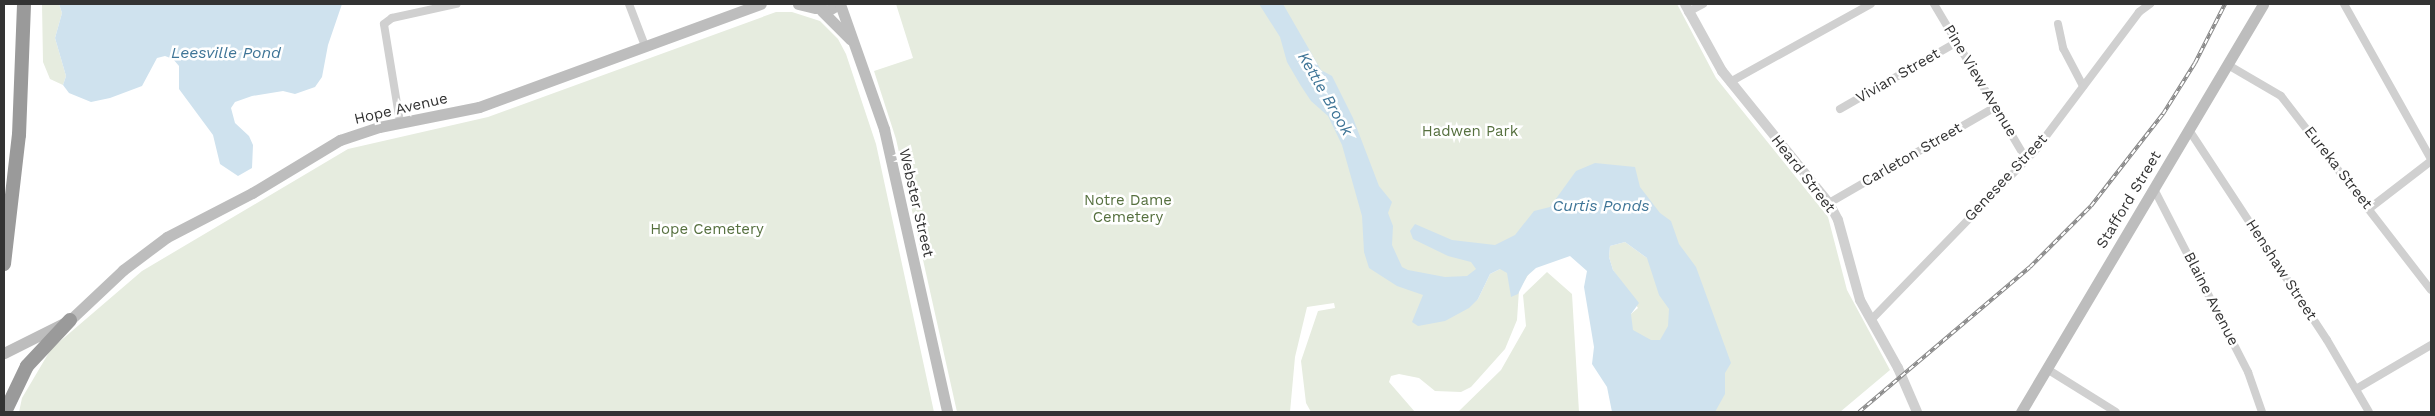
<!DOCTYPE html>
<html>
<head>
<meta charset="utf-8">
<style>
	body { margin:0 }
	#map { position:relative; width:2435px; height:416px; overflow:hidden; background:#fff; font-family:"Work Sans",sans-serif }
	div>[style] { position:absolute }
	.green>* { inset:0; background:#e6ecdf }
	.water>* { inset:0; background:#cfe2ee }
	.minor>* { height:8px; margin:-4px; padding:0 4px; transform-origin:4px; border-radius:4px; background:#d0d0d0 }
	.tertiary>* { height:10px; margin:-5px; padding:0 5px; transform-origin:5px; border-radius:5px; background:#d0d0d0 }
	.secondary>* { height:11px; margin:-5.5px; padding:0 5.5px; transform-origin:5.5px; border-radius:5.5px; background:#bdbdbd }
	.motorway>* { height:14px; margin:-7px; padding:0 7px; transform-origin:7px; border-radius:7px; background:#9a9a9a }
	.rail>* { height:4px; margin-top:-2px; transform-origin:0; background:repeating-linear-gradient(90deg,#fff 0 5.5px,#888 0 11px); box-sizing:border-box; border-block:1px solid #888 }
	span { translate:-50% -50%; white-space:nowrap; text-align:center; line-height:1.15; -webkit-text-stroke:5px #fff; paint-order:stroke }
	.street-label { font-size:15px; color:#333 }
	.park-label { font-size:15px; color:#56703f }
	.water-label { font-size:16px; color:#3f7597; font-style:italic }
	.frame { position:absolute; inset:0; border:5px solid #333; pointer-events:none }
</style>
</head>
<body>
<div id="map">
	<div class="green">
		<i style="clip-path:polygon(42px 4px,59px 4px,62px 13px,55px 38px,66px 76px,63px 85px,50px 79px,43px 62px)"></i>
		<i style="clip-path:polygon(evenodd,896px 4px,1677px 4px,1716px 78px,1828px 217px,1847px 290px,1890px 370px,1840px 412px,1621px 412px,1631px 314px,1638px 308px,1613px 270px,1609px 257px,1610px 246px,1625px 242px,1647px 258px,1641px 239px,1586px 248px,1534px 265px,1519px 290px,1517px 320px,1505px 349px,1471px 387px,1461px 392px,1435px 391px,1419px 378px,1399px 374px,1391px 376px,1389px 382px,1415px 412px,1311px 412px,1306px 403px,1301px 361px,1318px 311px,1335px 308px,1334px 303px,1307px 307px,1295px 357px,1290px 412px,957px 412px,896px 139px,874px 71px,913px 58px,896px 4px,1500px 259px,1500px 269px,1490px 274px,1478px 299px,1449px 315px,1500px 259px)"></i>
		<i style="clip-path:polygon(776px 12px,792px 12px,820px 21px,838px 39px,846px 54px,876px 144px,934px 412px,19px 412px,22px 398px,51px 349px,142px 271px,348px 149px,488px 117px)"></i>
		<i style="clip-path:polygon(1547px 272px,1572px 294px,1579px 412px,1458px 412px,1501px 370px,1526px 326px,1523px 295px)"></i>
	</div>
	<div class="water">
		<i style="clip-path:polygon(59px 4px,342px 4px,328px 45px,322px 77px,315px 87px,295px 94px,283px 91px,252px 96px,235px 102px,231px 108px,235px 123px,249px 136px,253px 145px,252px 168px,238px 176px,220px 164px,213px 135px,179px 89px,179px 66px,173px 59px,165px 56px,157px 58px,142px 86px,110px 98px,91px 102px,69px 93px,63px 85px,66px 76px,55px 38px,62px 13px)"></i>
		<i style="clip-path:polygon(evenodd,1259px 4px,1283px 4px,1321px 70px,1332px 76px,1353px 118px,1379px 186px,1392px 202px,1388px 213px,1393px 226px,1392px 245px,1402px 267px,1408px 270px,1445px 277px,1467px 276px,1476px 269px,1471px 262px,1448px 256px,1413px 239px,1410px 231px,1415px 224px,1452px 240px,1495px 245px,1515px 235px,1534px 211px,1550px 207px,1576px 171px,1595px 163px,1635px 167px,1640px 187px,1660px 213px,1671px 221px,1679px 244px,1696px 267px,1731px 363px,1725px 373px,1725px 394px,1715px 412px,1612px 412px,1607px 387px,1592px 364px,1594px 347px,1584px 287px,1587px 271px,1570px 256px,1536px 268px,1527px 276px,1518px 294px,1511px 297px,1507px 273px,1500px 269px,1490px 274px,1478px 299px,1469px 308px,1445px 321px,1418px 326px,1412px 322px,1423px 295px,1397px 286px,1369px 268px,1364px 252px,1362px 216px,1342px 145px,1328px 116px,1311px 101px,1301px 86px,1287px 62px,1280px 37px,1259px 4px,1625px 242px,1647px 258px,1659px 295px,1669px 309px,1668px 326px,1660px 340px,1651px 340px,1633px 330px,1631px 314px,1639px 303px,1613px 270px,1609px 257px,1610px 246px,1625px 242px)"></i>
	</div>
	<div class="minor">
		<i style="left:629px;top:4px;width:45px;rotate:69.1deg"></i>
		<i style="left:1934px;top:4px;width:180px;rotate:59.3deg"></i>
		<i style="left:2344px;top:4px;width:178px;rotate:60.7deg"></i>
		<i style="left:1688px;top:12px;width:17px;rotate:-28deg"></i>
		<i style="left:2058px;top:24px;width:25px;rotate:78deg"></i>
		<i style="left:2063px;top:48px;width:43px;rotate:62.2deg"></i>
		<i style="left:2228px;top:65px;width:61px;rotate:30.3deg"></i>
		<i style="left:2281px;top:96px;width:245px;rotate:52.3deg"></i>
		<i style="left:1730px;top:82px;width:161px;rotate:-29deg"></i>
		<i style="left:1840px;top:109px;width:135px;rotate:-29.8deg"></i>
		<i style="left:400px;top:122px;width:99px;rotate:-99.3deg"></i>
		<i style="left:384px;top:24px;width:10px;rotate:-37deg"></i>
		<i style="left:392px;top:18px;width:66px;rotate:-12.3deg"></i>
		<i style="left:2189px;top:130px;width:251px;rotate:56.7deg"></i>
		<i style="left:2327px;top:340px;width:83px;rotate:59.7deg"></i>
		<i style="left:2154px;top:189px;width:206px;rotate:62.8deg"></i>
		<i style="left:2248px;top:372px;width:42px;rotate:70.7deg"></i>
		<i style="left:1829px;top:203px;width:192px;rotate:-30deg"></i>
		<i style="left:2370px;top:208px;width:77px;rotate:-37.6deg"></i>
		<i style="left:1871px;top:320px;width:234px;rotate:-45.9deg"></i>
		<i style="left:2034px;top:152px;width:175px;rotate:-53.1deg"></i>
		<i style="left:2139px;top:12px;width:14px;rotate:-36deg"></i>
		<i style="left:2047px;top:369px;width:81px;rotate:31.9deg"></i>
		<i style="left:2356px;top:389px;width:87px;rotate:-30.4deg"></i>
	</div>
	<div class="tertiary">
		<i style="left:1685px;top:4px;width:77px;rotate:61.1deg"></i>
		<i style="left:1722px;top:71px;width:170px;rotate:51deg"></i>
		<i style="left:1829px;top:203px;width:19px;rotate:62deg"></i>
		<i style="left:1838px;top:220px;width:83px;rotate:74.6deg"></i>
		<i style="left:1860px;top:300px;width:78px;rotate:60.8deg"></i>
		<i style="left:1898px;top:368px;width:48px;rotate:66.6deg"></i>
	</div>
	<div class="secondary">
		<i style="left:798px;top:4px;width:18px;rotate:13deg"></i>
		<i style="left:812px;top:4px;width:17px;rotate:25deg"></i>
		<i style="left:827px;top:11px;width:14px;rotate:-30deg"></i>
		<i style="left:840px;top:4px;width:133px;rotate:70.6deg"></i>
		<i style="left:884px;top:129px;width:290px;rotate:77.4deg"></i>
		<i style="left:822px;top:11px;width:40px;rotate:45deg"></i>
		<i style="left:4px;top:353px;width:74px;rotate:-26.6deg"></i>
		<i style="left:70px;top:320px;width:73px;rotate:-43.3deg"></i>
		<i style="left:123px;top:270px;width:55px;rotate:-36.9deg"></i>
		<i style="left:167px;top:237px;width:96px;rotate:-27.4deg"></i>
		<i style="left:252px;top:193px;width:103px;rotate:-31.1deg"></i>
		<i style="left:340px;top:140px;width:41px;rotate:-18.4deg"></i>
		<i style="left:379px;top:127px;width:102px;rotate:-11.3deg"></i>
		<i style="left:479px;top:107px;width:300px;rotate:-20.1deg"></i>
		<i style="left:2021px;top:412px;width:474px;rotate:-59.3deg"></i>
	</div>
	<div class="motorway">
		<i style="left:4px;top:264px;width:130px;rotate:-83.4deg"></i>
		<i style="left:19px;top:135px;width:131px;rotate:-87.8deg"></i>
		<i style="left:5px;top:412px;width:51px;rotate:-64.4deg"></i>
		<i style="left:27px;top:366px;width:63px;rotate:-46.9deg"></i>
	</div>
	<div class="rail">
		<i style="left:1859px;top:412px;width:224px;rotate:-40.3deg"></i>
		<i style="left:2030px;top:267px;width:86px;rotate:-45deg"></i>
		<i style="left:2091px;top:206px;width:117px;rotate:-52deg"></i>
		<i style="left:2163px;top:114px;width:60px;rotate:-57.9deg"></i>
		<i style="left:2195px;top:63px;width:66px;rotate:-63deg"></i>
	</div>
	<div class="street-label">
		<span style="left:1898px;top:76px;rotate:-30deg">Vivian Street</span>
		<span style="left:1980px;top:81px;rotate:59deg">Pine View Avenue</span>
		<span style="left:401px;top:109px;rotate:-13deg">Hope Avenue</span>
		<span style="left:1912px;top:155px;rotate:-30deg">Carleton Street</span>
		<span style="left:2338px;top:168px;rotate:52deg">Eureka Street</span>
		<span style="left:1803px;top:174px;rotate:52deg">Heard Street</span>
		<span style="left:2006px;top:178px;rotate:-47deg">Genesee Street</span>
		<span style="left:2129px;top:200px;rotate:-59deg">Stafford Street</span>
		<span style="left:916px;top:203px;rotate:77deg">Webster Street</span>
		<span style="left:2281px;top:270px;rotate:57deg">Henshaw Street</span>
		<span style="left:2211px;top:299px;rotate:63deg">Blaine Avenue</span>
	</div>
	<div class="park-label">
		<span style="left:1470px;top:132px">Hadwen Park</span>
		<span style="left:1128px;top:209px">Notre Dame<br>Cemetery</span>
		<span style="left:707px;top:230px">Hope Cemetery</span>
	</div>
	<div class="water-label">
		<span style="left:226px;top:53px">Leesville Pond</span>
		<span style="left:1325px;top:94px;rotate:60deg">Kettle Brook</span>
		<span style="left:1601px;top:206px">Curtis Ponds</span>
	</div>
	<div class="frame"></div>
</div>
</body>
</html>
